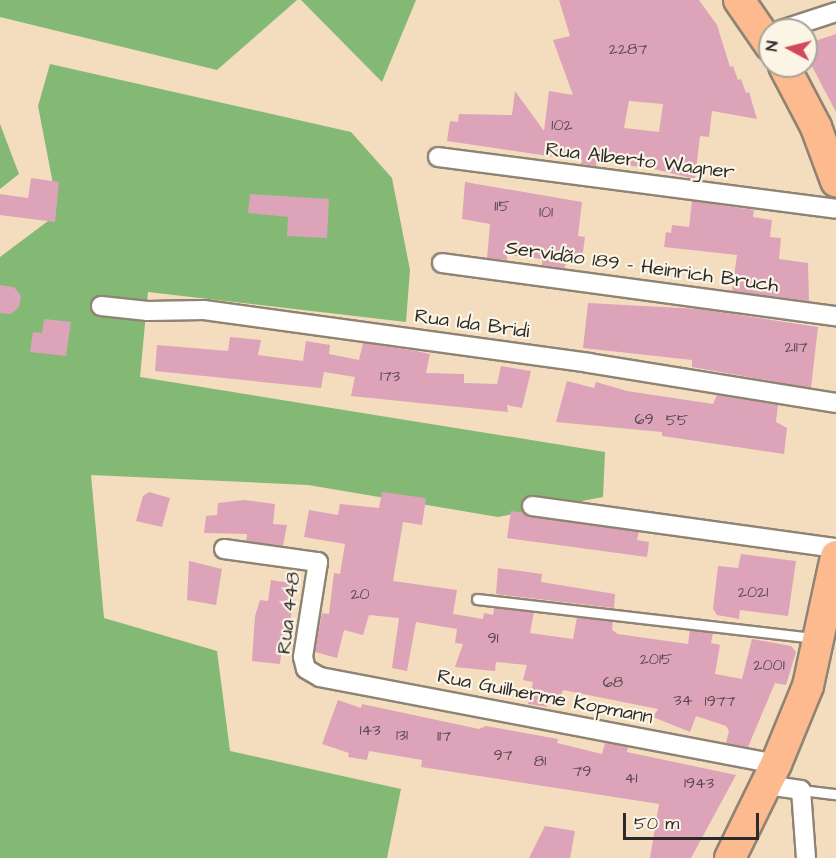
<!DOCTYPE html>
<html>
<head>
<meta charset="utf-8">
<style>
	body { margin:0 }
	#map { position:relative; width:836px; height:858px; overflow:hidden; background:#f3ddbe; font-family:"Architects Daughter",sans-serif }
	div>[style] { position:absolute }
	.forest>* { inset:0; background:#84b975 }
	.building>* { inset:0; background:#dda3b9 }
	.roads { filter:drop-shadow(2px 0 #8f8474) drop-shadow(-2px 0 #8f8474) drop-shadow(0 2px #8f8474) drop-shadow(0 -2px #8f8474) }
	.service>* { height:9px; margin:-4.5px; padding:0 4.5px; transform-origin:4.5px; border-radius:4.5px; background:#fff }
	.minor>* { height:18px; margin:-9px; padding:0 9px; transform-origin:9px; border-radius:9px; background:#fff }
	.trunk>* { height:30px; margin:-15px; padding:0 15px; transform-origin:15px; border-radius:15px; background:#fcba8e }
	span { translate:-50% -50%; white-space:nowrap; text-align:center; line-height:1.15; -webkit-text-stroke:4.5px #fcf5e5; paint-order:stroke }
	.number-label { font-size:16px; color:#58494e }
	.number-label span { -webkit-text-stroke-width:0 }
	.street-label { font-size:20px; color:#2b2b2b }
	.north { position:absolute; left:758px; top:18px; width:60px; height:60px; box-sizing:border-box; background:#fcf5e5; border:2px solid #a8a49b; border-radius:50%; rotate:277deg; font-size:16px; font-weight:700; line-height:24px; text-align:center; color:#2b2b2b }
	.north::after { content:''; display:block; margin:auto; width:21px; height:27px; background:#d1495b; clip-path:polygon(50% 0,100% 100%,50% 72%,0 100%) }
	.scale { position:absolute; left:623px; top:813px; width:136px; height:27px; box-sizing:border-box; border:3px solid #2b2b2b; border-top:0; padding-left:8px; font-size:18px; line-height:21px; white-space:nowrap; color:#2b2b2b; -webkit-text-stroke:4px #fcf5e5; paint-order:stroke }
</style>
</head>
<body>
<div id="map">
	<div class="forest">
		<i style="clip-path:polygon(0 0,297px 0,217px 70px,0 17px)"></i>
		<i style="clip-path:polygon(301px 0,416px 0,382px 82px)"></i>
		<i style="clip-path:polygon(50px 64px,351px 132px,392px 178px,410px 270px,406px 322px,148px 292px,140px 377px,605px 452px,603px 497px,498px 517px,308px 485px,91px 475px,104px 618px,217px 651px,230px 751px,401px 789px,387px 858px,0 858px,0 257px,48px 221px,53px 184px,38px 106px)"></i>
		<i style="clip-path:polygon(0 124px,19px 174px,0 189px)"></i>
	</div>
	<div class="building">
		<i style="clip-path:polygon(evenodd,559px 0,699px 0,717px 25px,730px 67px,733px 66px,738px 80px,741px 79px,746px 93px,749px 92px,757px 119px,712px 111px,709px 137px,700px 136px,695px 179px,654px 169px,597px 161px,596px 166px,581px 164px,582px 161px,447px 141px,450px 121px,458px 122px,459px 114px,512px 115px,515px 91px,544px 131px,549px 91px,573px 95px,553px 40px,570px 36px,559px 0,629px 101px,663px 104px,659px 132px,624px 128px,629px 101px)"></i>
		<i style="clip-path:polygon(836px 34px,836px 112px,806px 55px,806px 44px)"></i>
		<i style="clip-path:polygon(31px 178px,59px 182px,55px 222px,0 215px,0 194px,28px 198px)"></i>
		<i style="clip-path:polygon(465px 182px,582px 202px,578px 236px,585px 237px,582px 259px,569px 258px,564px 268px,542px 265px,542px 259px,507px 255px,507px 260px,487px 258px,490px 224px,462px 219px)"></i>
		<i style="clip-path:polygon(250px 194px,329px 199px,327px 238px,287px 236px,288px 217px,248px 213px)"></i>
		<i style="clip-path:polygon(692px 201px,754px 210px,753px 217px,772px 220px,770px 237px,781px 238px,779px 259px,808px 263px,809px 301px,732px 291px,737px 255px,664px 247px,666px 232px,671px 233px,672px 225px,689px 227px)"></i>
		<i style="clip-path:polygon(0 285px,14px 287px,21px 296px,19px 307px,11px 314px,0 313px)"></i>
		<i style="clip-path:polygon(588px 303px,699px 309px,818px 327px,811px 388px,692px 367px,692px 360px,583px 348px)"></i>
		<i style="clip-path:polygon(44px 319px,71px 322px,66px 356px,30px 352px,33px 332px,42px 333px)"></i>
		<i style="clip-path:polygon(230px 337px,261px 340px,258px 355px,303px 361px,306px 341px,330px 345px,329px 354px,359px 360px,363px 343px,416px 351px,430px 354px,426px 373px,464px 374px,464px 383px,497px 384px,501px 366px,531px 371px,522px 408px,507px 405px,508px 412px,351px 396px,355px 377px,324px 372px,321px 388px,155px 371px,157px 345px,228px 351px)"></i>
		<i style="clip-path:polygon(567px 381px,594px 388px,596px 382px,627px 391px,713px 404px,717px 395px,778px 405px,776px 422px,787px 428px,784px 454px,662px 436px,662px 432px,556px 422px)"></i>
		<i style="clip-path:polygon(149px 492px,170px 498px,162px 527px,136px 521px,143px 496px)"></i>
		<i style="clip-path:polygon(382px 492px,426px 498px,422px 525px,403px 522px,393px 581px,457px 590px,453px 614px,483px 619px,484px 613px,493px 615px,494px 608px,534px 612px,530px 633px,573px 639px,577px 617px,613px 621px,612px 630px,618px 634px,688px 644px,690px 630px,713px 633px,711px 643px,720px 645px,715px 674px,742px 679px,752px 639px,791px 646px,796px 652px,786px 685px,775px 683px,748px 747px,726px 743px,729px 731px,726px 726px,696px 716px,690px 732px,653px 717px,658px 709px,563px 690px,558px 704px,548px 700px,547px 707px,528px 704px,533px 682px,523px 680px,527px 665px,496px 662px,495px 671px,455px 667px,463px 644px,455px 643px,457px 629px,416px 622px,407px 671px,392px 668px,399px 618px,369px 615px,363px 635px,344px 630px,337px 658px,315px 652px,322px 613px,329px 614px,334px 573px,340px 574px,345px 544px,304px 537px,309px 510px,338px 515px,340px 504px,379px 508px)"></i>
		<i style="clip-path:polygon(244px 500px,275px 504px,273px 524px,287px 525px,283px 546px,246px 541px,247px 534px,204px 533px,206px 516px,217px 515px,218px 503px)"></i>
		<i style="clip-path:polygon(511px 511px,639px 532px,637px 540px,649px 542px,647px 557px,507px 538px)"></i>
		<i style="clip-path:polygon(741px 554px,796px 561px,788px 616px,740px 610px,739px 619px,717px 615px,713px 609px,718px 566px,738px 568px)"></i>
		<i style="clip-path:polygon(189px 561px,222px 569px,216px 605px,187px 600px)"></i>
		<i style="clip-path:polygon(498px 568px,542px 574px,541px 582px,615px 594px,614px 608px,496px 594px)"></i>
		<i style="clip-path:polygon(271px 580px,297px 584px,290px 621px,285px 620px,280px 664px,252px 661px,255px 616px,260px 600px,268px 601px)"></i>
		<i style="clip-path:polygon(338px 700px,361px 708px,362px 704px,479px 729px,486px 726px,558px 739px,557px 743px,602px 754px,605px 743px,628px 747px,627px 752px,736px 775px,691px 858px,650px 858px,659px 804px,421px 767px,422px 760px,369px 751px,367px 760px,348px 757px,349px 753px,322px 744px)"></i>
		<i style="clip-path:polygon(545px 826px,575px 831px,570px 858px,529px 858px)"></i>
	</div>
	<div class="roads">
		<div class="service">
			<i style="left:477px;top:599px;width:340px;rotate:6.6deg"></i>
			<i style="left:801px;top:790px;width:35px;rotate:7deg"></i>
		</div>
		<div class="minor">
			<i style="left:781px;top:30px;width:58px;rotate:-18.1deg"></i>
			<i style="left:438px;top:157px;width:401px;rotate:7.4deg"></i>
			<i style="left:442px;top:263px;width:398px;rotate:7.7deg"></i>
			<i style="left:101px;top:306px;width:47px;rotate:6.1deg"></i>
			<i style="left:148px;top:311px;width:56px;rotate:-1deg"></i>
			<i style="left:204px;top:310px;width:389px;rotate:7.8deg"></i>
			<i style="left:589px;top:363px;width:250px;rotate:9.2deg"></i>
			<i style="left:532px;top:506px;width:307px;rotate:7.9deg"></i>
			<i style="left:224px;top:549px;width:95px;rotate:7.9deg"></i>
			<i style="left:318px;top:562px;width:96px;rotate:99deg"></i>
			<i style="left:303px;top:657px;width:12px;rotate:76deg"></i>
			<i style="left:306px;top:669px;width:16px;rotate:30deg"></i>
			<i style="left:320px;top:677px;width:464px;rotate:10.8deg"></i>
			<i style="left:766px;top:785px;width:35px;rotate:8deg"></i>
			<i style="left:801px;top:790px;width:68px;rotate:85.8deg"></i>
		</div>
		<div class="trunk">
			<i style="left:739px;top:0;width:55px;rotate:55.4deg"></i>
			<i style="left:784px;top:66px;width:69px;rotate:62.3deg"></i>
			<i style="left:816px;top:127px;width:58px;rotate:69.7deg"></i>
			<i style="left:730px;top:858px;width:105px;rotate:-63.9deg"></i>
			<i style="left:776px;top:764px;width:84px;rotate:-67.7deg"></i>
			<i style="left:808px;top:686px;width:133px;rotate:-77.8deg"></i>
		</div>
	</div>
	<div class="number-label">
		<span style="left:628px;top:49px">2287</span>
		<span style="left:562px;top:125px">102</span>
		<span style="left:502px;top:206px">115</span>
		<span style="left:546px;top:212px">101</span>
		<span style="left:796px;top:347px">2117</span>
		<span style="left:390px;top:376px">173</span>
		<span style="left:644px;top:419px">69</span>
		<span style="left:677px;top:420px">55</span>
		<span style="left:753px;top:592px">2021</span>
		<span style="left:360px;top:594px">20</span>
		<span style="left:493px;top:638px">91</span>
		<span style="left:656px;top:659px">2015</span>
		<span style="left:769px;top:665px">2001</span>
		<span style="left:613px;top:682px">68</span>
		<span style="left:683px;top:700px">34</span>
		<span style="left:720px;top:701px">1977</span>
		<span style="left:370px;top:730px">143</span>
		<span style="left:402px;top:735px">131</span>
		<span style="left:444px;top:736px">117</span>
		<span style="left:503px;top:755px">97</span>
		<span style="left:540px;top:761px">81</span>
		<span style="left:582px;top:771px">79</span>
		<span style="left:631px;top:778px">41</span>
		<span style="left:699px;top:783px">1943</span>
	</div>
	<div class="street-label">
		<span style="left:640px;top:161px;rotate:7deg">Rua Alberto Wagner</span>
		<span style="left:642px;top:267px;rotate:8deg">Servidão 189 - Heinrich Bruch</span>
		<span style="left:472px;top:324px;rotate:8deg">Rua Ida Bridi</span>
		<span style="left:289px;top:613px;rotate:-83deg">Rua 448</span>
		<span style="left:545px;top:697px;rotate:11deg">Rua Guilherme Kopmann</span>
	</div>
	<div class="north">N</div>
	<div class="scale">50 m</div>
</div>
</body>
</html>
